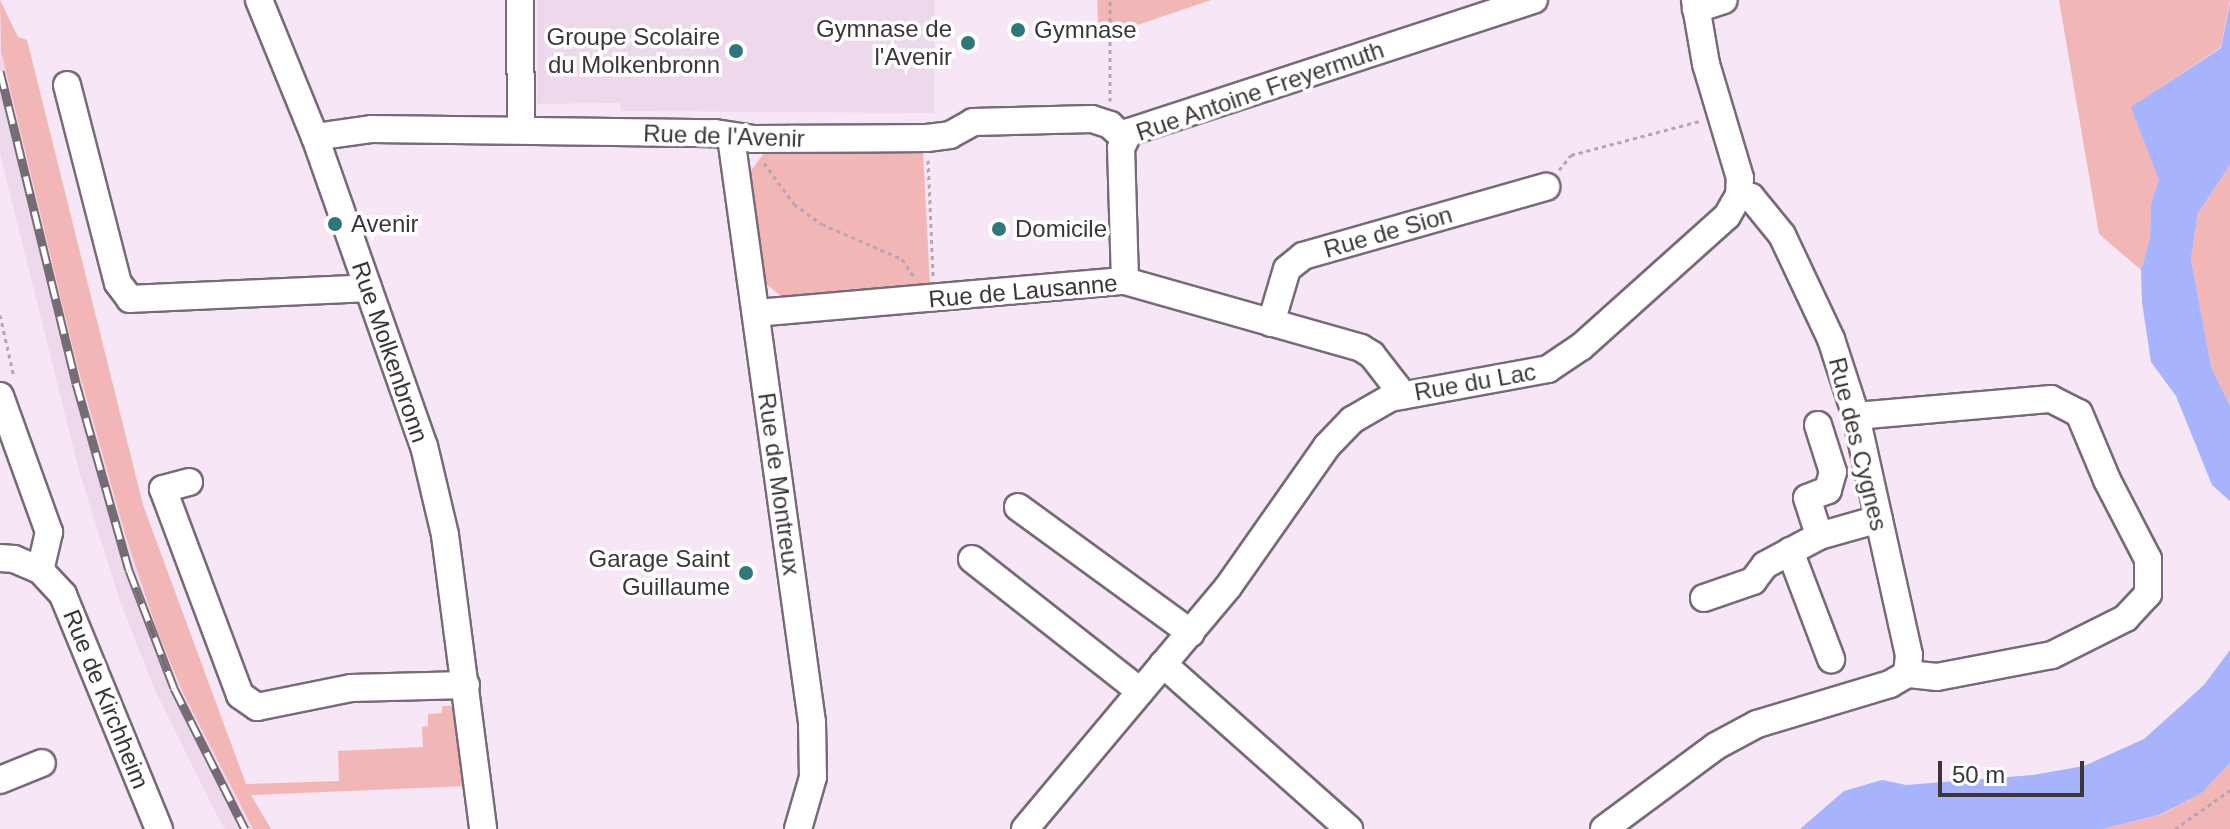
<!DOCTYPE html>
<html>
<head>
<meta charset="utf-8">
<style>
	body { margin:0 }
	#map { position:relative; width:2230px; height:829px; overflow:hidden; background:#f7e7f6; font-family:Arial,sans-serif }
	div>[style] { position:absolute }
	.built>* { inset:0; background:#eed9ec }
	.green>* { inset:0; background:#f2b6b6 }
	.water>* { inset:0; background:#a7b3fa }
	.path>* { height:3px; margin-top:-1.5px; transform-origin:0; background:repeating-linear-gradient(90deg,#b4a7b3 0 4px,transparent 0 8px) }
	.roads { filter:drop-shadow(2px 0 #786a78) drop-shadow(-2px 0 #786a78) drop-shadow(0 2px #786a78) drop-shadow(0 -2px #786a78) }
	.minor>* { height:26px; margin:-13px; padding:0 13px; transform-origin:13px; border-radius:13px; background:#fff }
	.rail>* { height:9px; margin-top:-4.5px; transform-origin:0; background:repeating-linear-gradient(90deg,#fff 0 18px,#756c75 0 36px); box-sizing:border-box; border-block:2px solid #756c75 }
	.dots>* { width:22px; height:22px; translate:-50% -50%; box-sizing:border-box; border:4px solid #fff; border-radius:50% }
	span { translate:-50% -50%; white-space:nowrap; text-align:center; line-height:1.15; -webkit-text-stroke:7px #fff; paint-order:stroke }
	.poi-label { font-size:24px; color:#3c363c }
	.right { translate:-100% -50%; text-align:right }
	.left { translate:0 -50%; text-align:left }
	.street-label { font-size:24px; color:#3c363c }
	.scale { position:absolute; left:1938px; top:761px; width:146px; height:36px; box-sizing:border-box; border:4px solid #3c363c; border-top:0; padding-left:10px; font-size:24px; line-height:28px; white-space:nowrap; color:#3c363c; -webkit-text-stroke:6px #fff; paint-order:stroke }
</style>
</head>
<body>
<div id="map">
	<div class="built">
		<i style="clip-path:polygon(537px 0,935px 0,934px 113px,621px 111px,620px 103px,537px 104px)"></i>
		<i style="clip-path:polygon(0 46px,76px 361px,126px 537px,158px 633px,184px 695px,253px 829px,225px 829px,216px 814px,154px 688px,120px 601px,80px 474px,0 153px)"></i>
	</div>
	<div class="green">
		<i style="clip-path:polygon(0 0,18px 37px,27px 40px,143px 505px,246px 784px,339px 781px,338px 751px,423px 747px,422px 727px,428px 726px,428px 714px,442px 713px,442px 706px,455px 706px,467px 786px,251px 795px,271px 829px,253px 829px,184px 695px,158px 633px,126px 537px,76px 361px,1px 51px)"></i>
		<i style="clip-path:polygon(1097px 0,1211px 0,1099px 38px)"></i>
		<i style="clip-path:polygon(2059px 0,2230px 0,2221px 47px,2132px 107px,2159px 180px,2151px 203px,2150px 240px,2141px 270px,2099px 234px)"></i>
		<i style="clip-path:polygon(767px 149px,923px 151px,930px 285px,781px 296px,766px 284px,750px 172px)"></i>
		<i style="clip-path:polygon(2230px 165px,2230px 406px,2211px 366px,2191px 259px,2198px 213px)"></i>
		<i style="clip-path:polygon(2230px 763px,2230px 829px,2103px 829px,2160px 815px,2202px 793px)"></i>
	</div>
	<div class="water">
		<i style="clip-path:polygon(2230px 3px,2230px 165px,2198px 213px,2191px 259px,2211px 366px,2230px 406px,2230px 501px,2212px 485px,2176px 396px,2151px 362px,2142px 302px,2141px 270px,2150px 239px,2151px 203px,2159px 180px,2131px 107px,2221px 48px)"></i>
		<i style="clip-path:polygon(2230px 650px,2230px 763px,2202px 793px,2159px 815px,2103px 829px,1800px 829px,1844px 791px,1882px 780px,1906px 785px,2033px 775px,2084px 766px,2144px 739px,2204px 685px)"></i>
	</div>
	<div class="path">
		<i style="left:1110px;top:101px;width:101px;rotate:-90deg"></i>
		<i style="left:928px;top:160px;width:116px;rotate:87.5deg"></i>
		<i style="left:764px;top:163px;width:51px;rotate:53.8deg"></i>
		<i style="left:794px;top:204px;width:34px;rotate:36deg"></i>
		<i style="left:822px;top:224px;width:87px;rotate:23.6deg"></i>
		<i style="left:902px;top:259px;width:23px;rotate:56deg"></i>
		<i style="left:1559px;top:170px;width:19px;rotate:-51deg"></i>
		<i style="left:1571px;top:155px;width:133px;rotate:-14.8deg"></i>
		<i style="left:0;top:315px;width:64px;rotate:77.3deg"></i>
		<i style="left:2175px;top:829px;width:67px;rotate:-35.3deg"></i>
	</div>
	<div class="roads">
		<div class="minor">
			<i style="left:259px;top:0;width:148px;rotate:67.8deg"></i>
			<i style="left:315px;top:137px;width:328px;rotate:70.6deg"></i>
			<i style="left:424px;top:446px;width:91px;rotate:76.7deg"></i>
			<i style="left:445px;top:535px;width:296px;rotate:82.6deg"></i>
			<i style="left:520px;top:0;width:130px;rotate:89.6deg"></i>
			<i style="left:1696px;top:9px;width:29px;rotate:-18deg"></i>
			<i style="left:67px;top:85px;width:204px;rotate:75.6deg"></i>
			<i style="left:118px;top:283px;width:20px;rotate:53deg"></i>
			<i style="left:130px;top:299px;width:238px;rotate:-2.6deg"></i>
			<i style="left:315px;top:137px;width:58px;rotate:-8deg"></i>
			<i style="left:372px;top:129px;width:343px;rotate:0.7deg"></i>
			<i style="left:715px;top:133px;width:38px;rotate:9deg"></i>
			<i style="left:753px;top:139px;width:174px;rotate:-0.3deg"></i>
			<i style="left:927px;top:138px;width:23px;rotate:-7deg"></i>
			<i style="left:950px;top:135px;width:26px;rotate:-29deg"></i>
			<i style="left:973px;top:122px;width:119px;rotate:-1.4deg"></i>
			<i style="left:1092px;top:119px;width:19px;rotate:18deg"></i>
			<i style="left:1110px;top:125px;width:19px;rotate:43deg"></i>
			<i style="left:731px;top:137px;width:591px;rotate:82.12deg"></i>
			<i style="left:812px;top:722px;width:55px;rotate:89deg"></i>
			<i style="left:813px;top:777px;width:54px;rotate:106.1deg"></i>
			<i style="left:1739px;top:195px;width:12px;rotate:9deg"></i>
			<i style="left:1751px;top:197px;width:49px;rotate:50.8deg"></i>
			<i style="left:1782px;top:235px;width:115px;rotate:64.8deg"></i>
			<i style="left:1831px;top:339px;width:81px;rotate:72deg"></i>
			<i style="left:1856px;top:416px;width:245px;rotate:77.5deg"></i>
			<i style="left:1909px;top:655px;width:19px;rotate:96deg"></i>
			<i style="left:1125px;top:281px;width:133px;rotate:-91.7deg"></i>
			<i style="left:1121px;top:148px;width:18px;rotate:-63deg"></i>
			<i style="left:1129px;top:132px;width:426px;rotate:-18.1deg"></i>
			<i style="left:756px;top:313px;width:370px;rotate:-5deg"></i>
			<i style="left:1125px;top:281px;width:245px;rotate:15.8deg"></i>
			<i style="left:1361px;top:348px;width:13px;rotate:32deg"></i>
			<i style="left:1372px;top:355px;width:51px;rotate:52.2deg"></i>
			<i style="left:1271px;top:323px;width:56px;rotate:-73.5deg"></i>
			<i style="left:1287px;top:269px;width:21px;rotate:-39deg"></i>
			<i style="left:1303px;top:256px;width:253px;rotate:-15.9deg"></i>
			<i style="left:0;top:396px;width:145px;rotate:70.2deg"></i>
			<i style="left:49px;top:532px;width:39px;rotate:103deg"></i>
			<i style="left:1856px;top:416px;width:196px;rotate:-5deg"></i>
			<i style="left:2051px;top:399px;width:31px;rotate:27deg"></i>
			<i style="left:2079px;top:413px;width:73px;rotate:67.3deg"></i>
			<i style="left:2107px;top:480px;width:89px;rotate:62.6deg"></i>
			<i style="left:2148px;top:559px;width:35px;rotate:90deg"></i>
			<i style="left:2148px;top:594px;width:33px;rotate:133deg"></i>
			<i style="left:2126px;top:618px;width:83px;rotate:153.4deg"></i>
			<i style="left:2052px;top:655px;width:117px;rotate:169.2deg"></i>
			<i style="left:1937px;top:677px;width:30px;rotate:-174deg"></i>
			<i style="left:1818px;top:425px;width:49px;rotate:72.3deg"></i>
			<i style="left:1833px;top:472px;width:19px;rotate:106deg"></i>
			<i style="left:1828px;top:490px;width:22px;rotate:159deg"></i>
			<i style="left:1807px;top:498px;width:40px;rotate:72deg"></i>
			<i style="left:189px;top:482px;width:27px;rotate:165deg"></i>
			<i style="left:163px;top:489px;width:220px;rotate:69.5deg"></i>
			<i style="left:240px;top:695px;width:21px;rotate:35deg"></i>
			<i style="left:257px;top:707px;width:96px;rotate:-11.4deg"></i>
			<i style="left:351px;top:688px;width:115px;rotate:-1.5deg"></i>
			<i style="left:1018px;top:507px;width:214px;rotate:36.1deg"></i>
			<i style="left:1790px;top:551px;width:116px;rotate:69.2deg"></i>
			<i style="left:0;top:558px;width:14px;rotate:4deg"></i>
			<i style="left:14px;top:559px;width:28px;rotate:23deg"></i>
			<i style="left:40px;top:570px;width:34px;rotate:47deg"></i>
			<i style="left:63px;top:595px;width:253px;rotate:67.7deg"></i>
			<i style="left:972px;top:559px;width:214px;rotate:38.2deg"></i>
			<i style="left:1704px;top:598px;width:52px;rotate:-19.1deg"></i>
			<i style="left:1753px;top:581px;width:20px;rotate:-53deg"></i>
			<i style="left:1765px;top:565px;width:61px;rotate:-28.2deg"></i>
			<i style="left:1819px;top:536px;width:62px;rotate:-15.8deg"></i>
			<i style="left:1163px;top:664px;width:249px;rotate:41.6deg"></i>
			<i style="left:0;top:780px;width:45px;rotate:-22deg"></i>
			<i style="left:1025px;top:829px;width:316px;rotate:-50deg"></i>
			<i style="left:1228px;top:587px;width:172px;rotate:-54.9deg"></i>
			<i style="left:1327px;top:446px;width:36px;rotate:-46deg"></i>
			<i style="left:1352px;top:420px;width:44px;rotate:-30.1deg"></i>
			<i style="left:1390px;top:398px;width:161px;rotate:-10.4deg"></i>
			<i style="left:1548px;top:369px;width:40px;rotate:-34deg"></i>
			<i style="left:1581px;top:347px;width:196px;rotate:-41.9deg"></i>
			<i style="left:1727px;top:216px;width:24px;rotate:-60deg"></i>
			<i style="left:1739px;top:195px;width:17px;rotate:-87deg"></i>
			<i style="left:1740px;top:178px;width:119px;rotate:-106.6deg"></i>
			<i style="left:1706px;top:64px;width:65px;rotate:-99.8deg"></i>
			<i style="left:1604px;top:829px;width:139px;rotate:-36.5deg"></i>
			<i style="left:1716px;top:746px;width:47px;rotate:-28.2deg"></i>
			<i style="left:1757px;top:724px;width:139px;rotate:-16.7deg"></i>
			<i style="left:1890px;top:684px;width:20px;rotate:-30deg"></i>
		</div>
	</div>
	<div class="rail">
		<i style="left:0;top:71px;width:321px;rotate:76.3deg"></i>
		<i style="left:76px;top:383px;width:194px;rotate:74.2deg"></i>
		<i style="left:129px;top:570px;width:126px;rotate:69.1deg"></i>
		<i style="left:174px;top:688px;width:158px;rotate:63.3deg"></i>
	</div>
	<div class="dots">
		<i style="left:1018px;top:30px;background:#2e787b"></i>
		<i style="left:968px;top:43px;background:#2e787b"></i>
		<i style="left:736px;top:51px;background:#2e787b"></i>
		<i style="left:335px;top:224px;background:#2e787b"></i>
		<i style="left:999px;top:229px;background:#2e787b"></i>
		<i style="left:746px;top:573px;background:#2e787b"></i>
	</div>
	<div class="poi-label">
		<span class="right" style="left:952px;top:43px">Gymnase de<br>l'Avenir</span>
		<span class="left" style="left:1034px;top:30px">Gymnase</span>
		<span class="right" style="left:720px;top:51px">Groupe Scolaire<br>du Molkenbronn</span>
		<span class="left" style="left:351px;top:224px">Avenir</span>
		<span class="left" style="left:1015px;top:229px">Domicile</span>
		<span class="right" style="left:730px;top:573px">Garage Saint<br>Guillaume</span>
	</div>
	<div class="street-label">
		<span style="left:1260px;top:91px;rotate:-19deg">Rue Antoine Freyermuth</span>
		<span style="left:724px;top:136px;rotate:2deg">Rue de l'Avenir</span>
		<span style="left:1388px;top:232px;rotate:-16deg">Rue de Sion</span>
		<span style="left:1023px;top:291px;rotate:-5deg">Rue de Lausanne</span>
		<span style="left:390px;top:352px;rotate:71deg">Rue Molkenbronn</span>
		<span style="left:1475px;top:382px;rotate:-10deg">Rue du Lac</span>
		<span style="left:1858px;top:444px;rotate:76deg">Rue des Cygnes</span>
		<span style="left:779px;top:484px;rotate:82deg">Rue de Montreux</span>
		<span style="left:106px;top:699px;rotate:68deg">Rue de Kirchheim</span>
	</div>
	<div class="scale">50 m</div>
</div>
</body>
</html>
